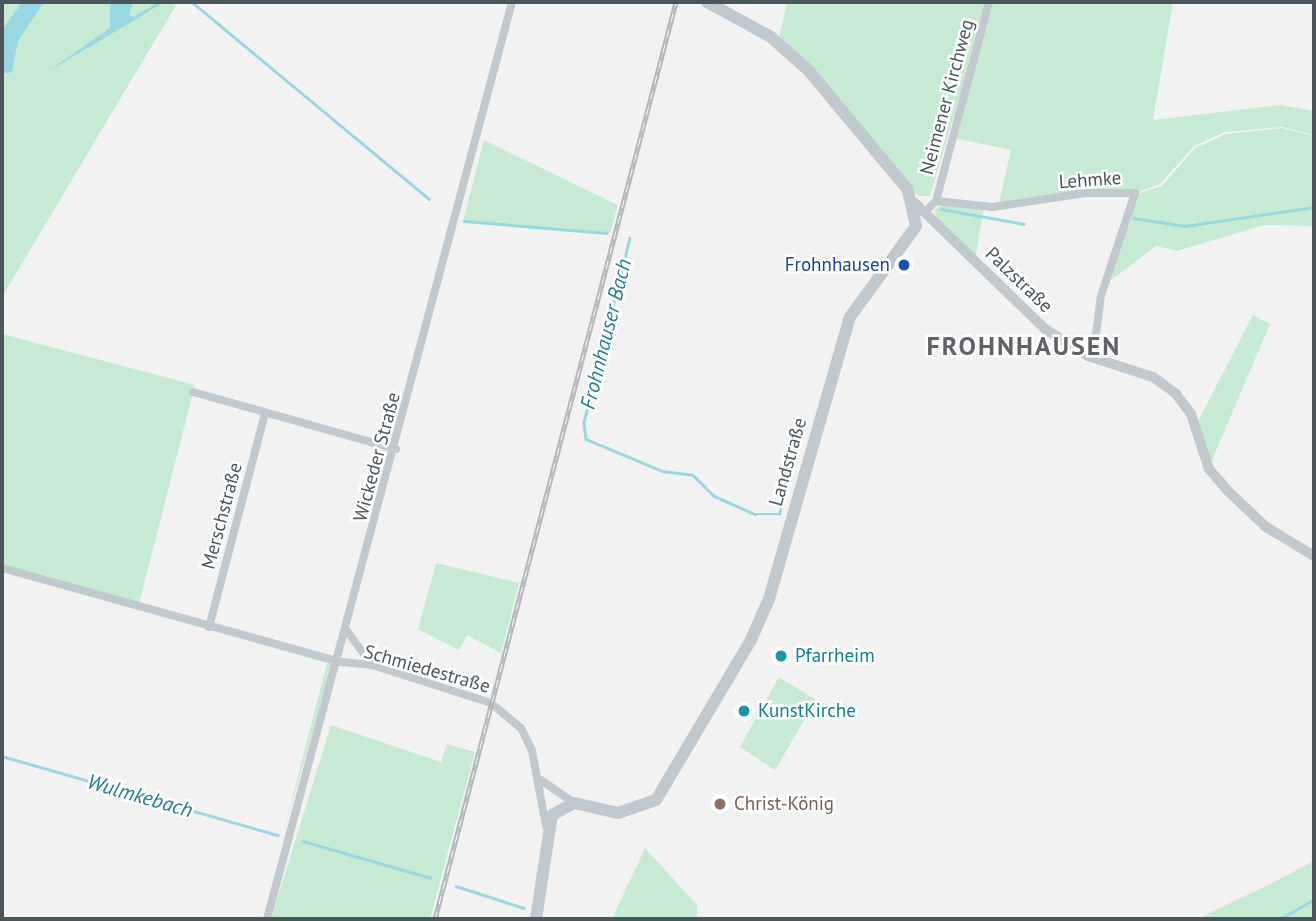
<!DOCTYPE html>
<html>
<head>
<meta charset="utf-8">
<style>
	body { margin:0 }
	#map { position:relative; width:1316px; height:921px; overflow:hidden; background:#f3f2f2; font-family:"PT Sans",sans-serif }
	div>[style] { position:absolute }
	.green>* { inset:0; background:#c6ebd2 }
	.water>* { inset:0; background:#98d8e3 }
	.stream>* { height:2.5px; margin:-1.25px; padding:0 1.25px; transform-origin:1.25px; border-radius:1.25px; background:#98d8e3 }
	.minor>* { height:8px; margin:-4px; padding:0 4px; transform-origin:4px; border-radius:4px; background:#c1c9ce }
	.tertiary>* { height:10px; margin:-5px; padding:0 5px; transform-origin:5px; border-radius:5px; background:#c1c9ce }
	.secondary>* { height:12px; margin:-6px; padding:0 6px; transform-origin:6px; border-radius:6px; background:#c0c9d0 }
	.rail>* { height:5px; margin-top:-2.5px; transform-origin:0; background:repeating-linear-gradient(90deg,#fff 0 8px,#b4b7bb 0 16px); box-sizing:border-box; border-block:2px solid #b4b7bb }
	.dots>* { width:19px; height:19px; translate:-50% -50%; box-sizing:border-box; border:4px solid #fff; border-radius:50% }
	span { translate:-50% -50%; white-space:nowrap; text-align:center; line-height:1.15; -webkit-text-stroke:5px #fff; paint-order:stroke }
	.street-label { font-size:19px; color:#4b565d }
	.transit-label { font-size:19px; color:#164399 }
	.right { translate:-100% -50%; text-align:right }
	.culture-label { font-size:19px; color:#0d838f }
	.left { translate:0 -50%; text-align:left }
	.education-label { font-size:19px; color:#785e54 }
	.water-label { font-size:21px; color:#1c7f90; font-style:italic }
	.district-label { font-size:26px; color:#5f6266; font-weight:700; letter-spacing:2px }
	.frame { position:absolute; inset:0; border:4px solid #4b565d; pointer-events:none }
</style>
</head>
<body>
<div id="map">
	<div class="green">
		<i style="clip-path:polygon(2px 2px,178px 2px,2px 297px)"></i>
		<i style="clip-path:polygon(787px 2px,988px 2px,930px 196px,918px 196px,810px 65px,779px 38px)"></i>
		<i style="clip-path:polygon(990px 2px,1173px 2px,1153px 120px,1281px 105px,1314px 111px,1314px 135px,1283px 127px,1225px 132px,1194px 146px,1160px 184px,1136px 193px,999px 203px,1011px 150px,953px 138px)"></i>
		<i style="clip-path:polygon(1283px 128px,1314px 136px,1314px 226px,1264px 225px,1177px 251px,1156px 246px,1110px 281px,1136px 194px,1162px 186px,1195px 148px,1226px 134px)"></i>
		<i style="clip-path:polygon(484px 140px,618px 205px,610px 233px,463px 221px)"></i>
		<i style="clip-path:polygon(945px 204px,984px 207px,975px 259px,936px 220px,935px 209px)"></i>
		<i style="clip-path:polygon(1253px 315px,1270px 324px,1210px 465px,1197px 423px)"></i>
		<i style="clip-path:polygon(2px 334px,195px 385px,139px 604px,334px 657px,283px 834px,327px 663px,2px 572px)"></i>
		<i style="clip-path:polygon(436px 563px,519px 583px,501px 653px,467px 635px,459px 650px,418px 629px)"></i>
		<i style="clip-path:polygon(779px 677px,816px 700px,775px 770px,740px 747px)"></i>
		<i style="clip-path:polygon(331px 725px,441px 762px,447px 744px,475px 752px,430px 919px,271px 919px)"></i>
		<i style="clip-path:polygon(645px 848px,697px 905px,697px 919px,612px 919px)"></i>
		<i style="clip-path:polygon(1314px 861px,1314px 919px,1197px 919px,1264px 887px)"></i>
	</div>
	<div class="water">
		<i style="clip-path:polygon(22px 2px,44px 2px,18px 41px,12px 72px,2px 74px,2px 30px)"></i>
		<i style="clip-path:polygon(110px 2px,133px 2px,129px 15px,138px 18px,47px 72px,110px 28px)"></i>
	</div>
	<div class="stream">
		<i style="left:192px;top:2px;width:308px;rotate:39.7deg"></i>
		<i style="left:137px;top:16px;width:27px;rotate:-31deg"></i>
		<i style="left:941px;top:209px;width:84px;rotate:10.2deg"></i>
		<i style="left:1133px;top:218px;width:53px;rotate:8.7deg"></i>
		<i style="left:1185px;top:226px;width:130px;rotate:-8.4deg"></i>
		<i style="left:464px;top:221px;width:143px;rotate:4.8deg"></i>
		<i style="left:630px;top:238px;width:191px;rotate:104deg"></i>
		<i style="left:584px;top:423px;width:16px;rotate:83deg"></i>
		<i style="left:586px;top:439px;width:82px;rotate:22.8deg"></i>
		<i style="left:662px;top:471px;width:31px;rotate:7deg"></i>
		<i style="left:693px;top:475px;width:30px;rotate:45deg"></i>
		<i style="left:714px;top:496px;width:45px;rotate:23.7deg"></i>
		<i style="left:755px;top:514px;width:24px"></i>
		<i style="left:779px;top:514px;width:72px;rotate:-76.3deg"></i>
		<i style="left:2px;top:756px;width:287px;rotate:16deg"></i>
		<i style="left:303px;top:841px;width:133px;rotate:16.1deg"></i>
		<i style="left:456px;top:886px;width:71px;rotate:17.9deg"></i>
		<i style="left:1280px;top:919px;width:39px;rotate:-30deg"></i>
	</div>
	<div class="minor">
		<i style="left:936px;top:201px;width:57px;rotate:6deg"></i>
		<i style="left:993px;top:207px;width:93px;rotate:-8.7deg"></i>
		<i style="left:1085px;top:193px;width:50px"></i>
		<i style="left:1135px;top:193px;width:108px;rotate:108.3deg"></i>
		<i style="left:1101px;top:296px;width:62px;rotate:97.5deg"></i>
		<i style="left:924px;top:213px;width:17px;rotate:-45deg"></i>
		<i style="left:936px;top:201px;width:206px;rotate:-75.1deg"></i>
		<i style="left:193px;top:392px;width:211px;rotate:15.7deg"></i>
		<i style="left:2px;top:568px;width:351px;rotate:15.5deg"></i>
		<i style="left:340px;top:662px;width:32px;rotate:5deg"></i>
		<i style="left:372px;top:665px;width:125px;rotate:17.7deg"></i>
		<i style="left:491px;top:703px;width:39px;rotate:40deg"></i>
		<i style="left:521px;top:728px;width:25px;rotate:64deg"></i>
		<i style="left:532px;top:751px;width:76px;rotate:79.4deg"></i>
		<i style="left:209px;top:627px;width:221px;rotate:-75.3deg"></i>
		<i style="left:347px;top:631px;width:42px;rotate:53.7deg"></i>
		<i style="left:541px;top:780px;width:40px;rotate:34.9deg"></i>
		<i style="left:267px;top:919px;width:949px;rotate:-75.04deg"></i>
	</div>
	<div class="tertiary">
		<i style="left:915px;top:203px;width:181px;rotate:44.1deg"></i>
		<i style="left:1045px;top:329px;width:51px;rotate:32.1deg"></i>
		<i style="left:1088px;top:356px;width:68px;rotate:17.9deg"></i>
		<i style="left:1153px;top:377px;width:29px;rotate:36deg"></i>
		<i style="left:1176px;top:394px;width:25px;rotate:53deg"></i>
		<i style="left:1191px;top:414px;width:58px;rotate:71.9deg"></i>
		<i style="left:1209px;top:469px;width:28px;rotate:49deg"></i>
		<i style="left:1227px;top:490px;width:54px;rotate:43.5deg"></i>
		<i style="left:1266px;top:527px;width:56px;rotate:31.1deg"></i>
	</div>
	<div class="secondary">
		<i style="left:536px;top:919px;width:105px;rotate:-81.3deg"></i>
		<i style="left:552px;top:815px;width:25px;rotate:-29deg"></i>
		<i style="left:574px;top:803px;width:45px;rotate:12.8deg"></i>
		<i style="left:618px;top:813px;width:40px;rotate:-18.9deg"></i>
		<i style="left:656px;top:800px;width:184px;rotate:-59.3deg"></i>
		<i style="left:750px;top:642px;width:47px;rotate:-66.2deg"></i>
		<i style="left:769px;top:599px;width:293px;rotate:-74deg"></i>
		<i style="left:850px;top:317px;width:112px;rotate:-54deg"></i>
		<i style="left:916px;top:226px;width:37px;rotate:-103deg"></i>
		<i style="left:908px;top:190px;width:155px;rotate:-129.8deg"></i>
		<i style="left:809px;top:71px;width:51px;rotate:-138.2deg"></i>
		<i style="left:771px;top:37px;width:73px;rotate:-151.3deg"></i>
	</div>
	<div class="rail">
		<i style="left:435px;top:919px;width:948px;rotate:-75.27deg"></i>
	</div>
	<div class="dots">
		<i style="left:904px;top:265px;background:#1a4fb4"></i>
		<i style="left:781px;top:656px;background:#0f9aa8"></i>
		<i style="left:744px;top:711px;background:#0f9aa8"></i>
		<i style="left:720px;top:804px;background:#8d6e63"></i>
	</div>
	<div class="street-label">
		<span style="left:947px;top:97px;rotate:-75deg">Neimener Kirchweg</span>
		<span style="left:1090px;top:180px;rotate:-4deg">Lehmke</span>
		<span style="left:1019px;top:280px;rotate:44deg">Palzstraße</span>
		<span style="left:377px;top:457px;rotate:-75deg">Wickeder Straße</span>
		<span style="left:788px;top:462px;rotate:-74deg">Landstraße</span>
		<span style="left:222px;top:516px;rotate:-75deg">Merschstraße</span>
		<span style="left:427px;top:669px;rotate:16deg">Schmiedestraße</span>
	</div>
	<div class="transit-label">
		<span class="right" style="left:890px;top:265px">Frohnhausen</span>
	</div>
	<div class="culture-label">
		<span class="left" style="left:795px;top:656px">Pfarrheim</span>
		<span class="left" style="left:758px;top:711px">KunstKirche</span>
	</div>
	<div class="education-label">
		<span class="left" style="left:734px;top:804px">Christ-König</span>
	</div>
	<div class="water-label">
		<span style="left:606px;top:334px;rotate:-76deg">Frohnhauser Bach</span>
		<span style="left:140px;top:796px;rotate:16deg">Wulmkebach</span>
	</div>
	<div class="district-label">
		<span style="left:1024px;top:346px">FROHNHAUSEN</span>
	</div>
	<div class="frame"></div>
</div>
</body>
</html>
